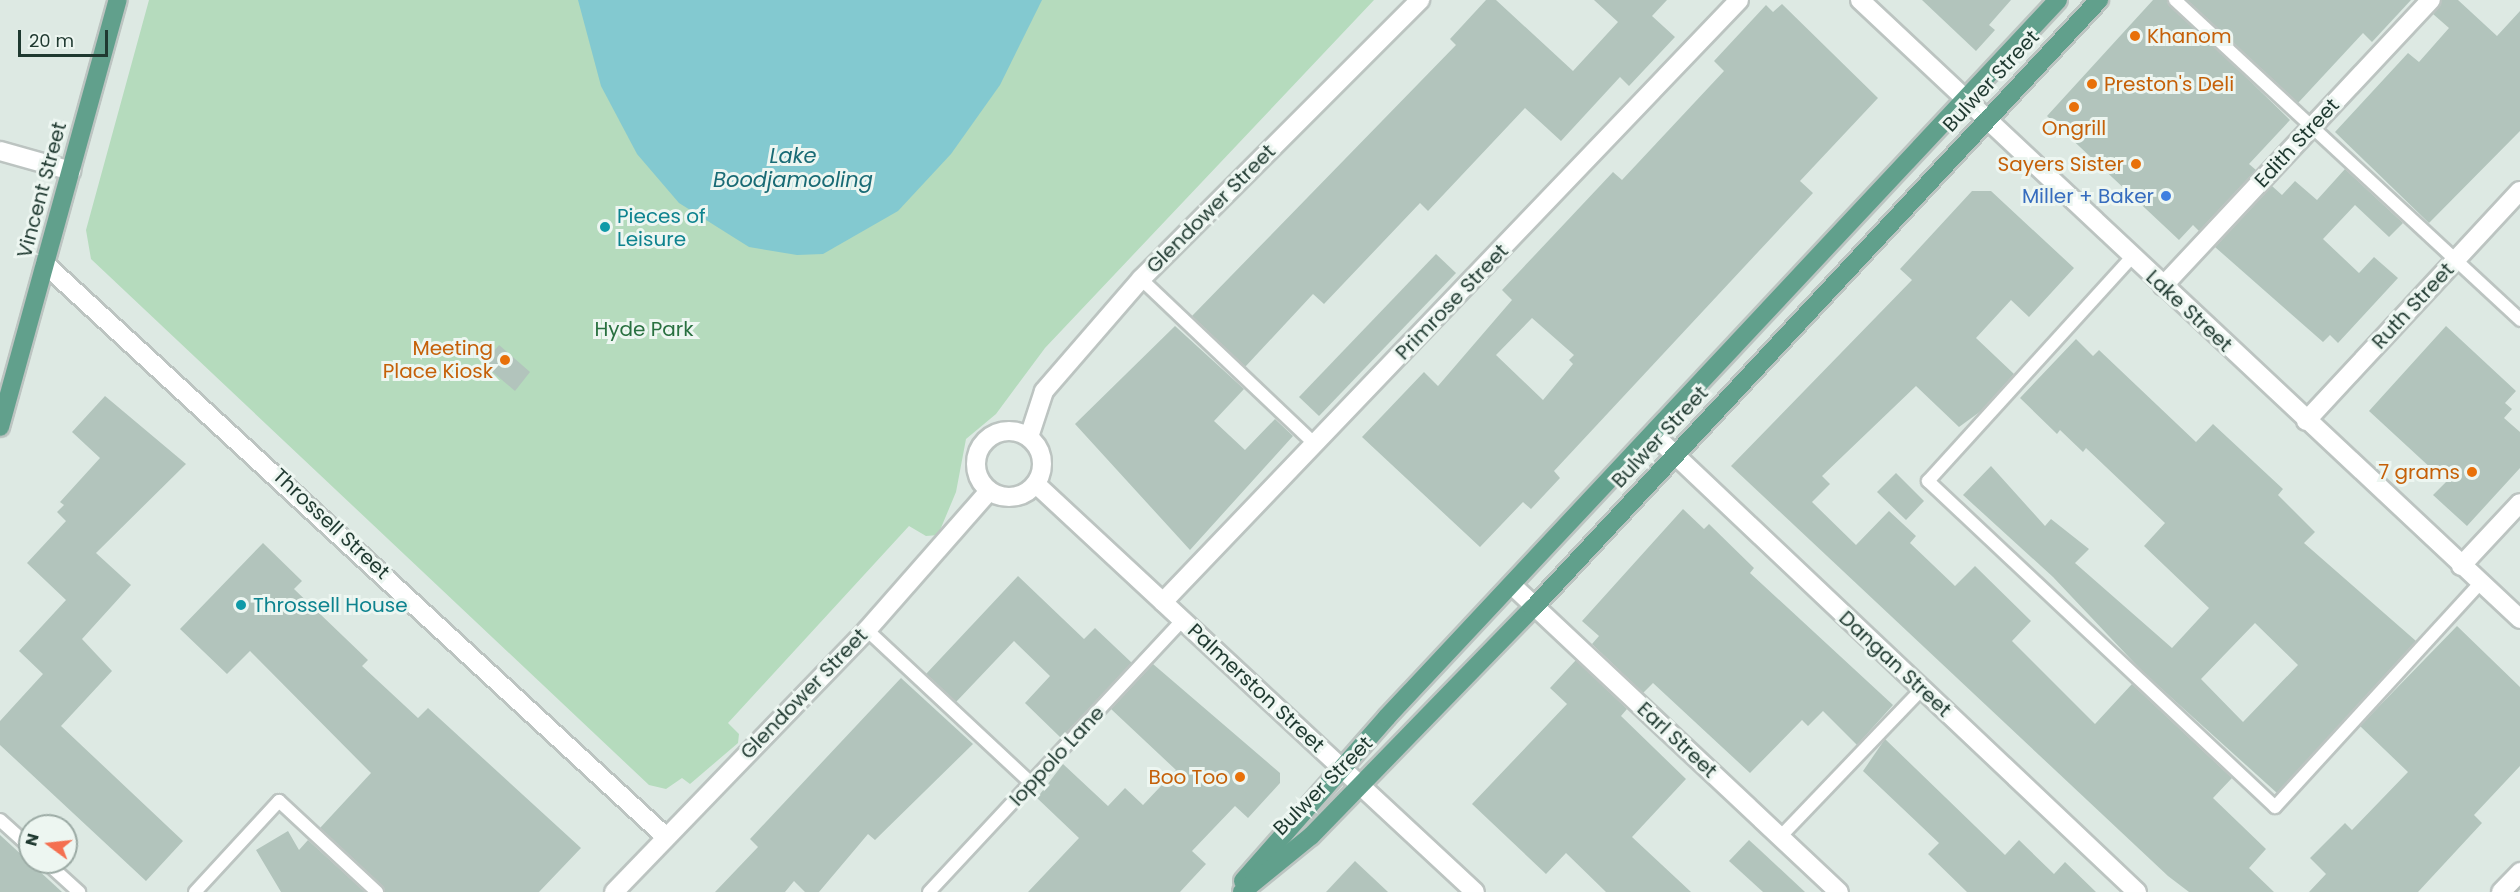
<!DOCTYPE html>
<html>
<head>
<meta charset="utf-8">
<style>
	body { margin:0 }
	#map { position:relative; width:2520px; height:892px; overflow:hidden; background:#dde9e3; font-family:Poppins,sans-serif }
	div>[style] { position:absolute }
	.green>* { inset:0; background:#b5dbbd }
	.water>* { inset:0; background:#83c9d0 }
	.building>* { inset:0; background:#b2c4bc }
	.roads { filter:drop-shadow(2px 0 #bcc4c1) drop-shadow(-2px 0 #bcc4c1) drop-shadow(0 2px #bcc4c1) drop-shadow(0 -2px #bcc4c1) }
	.service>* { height:12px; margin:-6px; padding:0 6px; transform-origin:6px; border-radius:6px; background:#fff }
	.minor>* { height:18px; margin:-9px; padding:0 9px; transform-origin:9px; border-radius:9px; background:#fff }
	.minor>.ring { margin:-9px; padding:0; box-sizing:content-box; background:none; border:18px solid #fff; border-radius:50% }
	.primary>* { height:18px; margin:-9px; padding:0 9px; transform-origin:9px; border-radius:9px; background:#61a08c }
	.dots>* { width:16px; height:16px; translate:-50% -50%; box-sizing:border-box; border:3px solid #edf6f1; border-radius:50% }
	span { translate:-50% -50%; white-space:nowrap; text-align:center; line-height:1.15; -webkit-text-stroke:6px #edf6f1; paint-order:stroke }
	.food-label { font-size:20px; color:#c56008 }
	.left { translate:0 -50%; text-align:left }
	.right { translate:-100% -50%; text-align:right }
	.street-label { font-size:20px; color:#1f3930 }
	.shop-label { font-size:20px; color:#366cbe }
	.culture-label { font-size:20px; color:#0d838f }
	.park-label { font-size:20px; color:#297040 }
	.water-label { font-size:21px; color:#196b75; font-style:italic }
	.north { position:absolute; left:18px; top:814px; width:60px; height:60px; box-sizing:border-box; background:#edf6f1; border:2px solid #9baaa4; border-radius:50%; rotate:285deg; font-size:16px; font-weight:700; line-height:24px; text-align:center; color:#1f3930 }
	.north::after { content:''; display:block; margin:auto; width:21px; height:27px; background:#f46f50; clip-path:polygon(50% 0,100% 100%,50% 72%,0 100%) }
	.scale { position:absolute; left:18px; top:30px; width:90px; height:27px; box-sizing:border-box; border:3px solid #1f3930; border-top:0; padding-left:8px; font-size:18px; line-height:21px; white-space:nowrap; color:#1f3930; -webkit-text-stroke:4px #edf6f1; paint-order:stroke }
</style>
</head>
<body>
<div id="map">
	<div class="green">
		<i style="clip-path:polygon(149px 0,1374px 0,1045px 348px,996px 414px,966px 439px,956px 492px,938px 535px,926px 536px,909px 526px,728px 723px,739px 734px,738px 743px,690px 784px,682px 778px,666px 789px,649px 785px,91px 259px,86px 230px)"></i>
	</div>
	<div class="water">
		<i style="clip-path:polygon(578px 0,1042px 0,1000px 85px,951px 154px,898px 211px,823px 254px,797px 255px,749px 247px,679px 203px,637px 154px,601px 86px)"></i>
	</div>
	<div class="building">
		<i style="clip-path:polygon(1486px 0,1496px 0,1573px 71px,1618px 22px,1594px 0,1667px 0,1652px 16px,1675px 37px,1629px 86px,1620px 77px,1561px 141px,1525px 108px,1428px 211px,1420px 203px,1324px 304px,1313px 294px,1245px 367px,1192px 316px,1456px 45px,1450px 39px)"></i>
		<i style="clip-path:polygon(1922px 0,2011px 0,1989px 25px,1995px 30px,1976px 51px)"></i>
		<i style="clip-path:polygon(2153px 0,2167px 0,2290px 120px,2249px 164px,2256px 170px,2199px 231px,2193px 225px,2179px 240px,2047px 116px)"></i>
		<i style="clip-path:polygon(2187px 0,2411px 0,2372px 42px,2363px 33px,2298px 103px)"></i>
		<i style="clip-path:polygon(2442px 0,2458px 0,2497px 36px,2520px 11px,2520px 131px,2429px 223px,2335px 132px,2408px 53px,2419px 62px,2449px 28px,2433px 14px)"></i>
		<i style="clip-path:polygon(evenodd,1782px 4px,1878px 98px,1800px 181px,1813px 193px,1554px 471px,1560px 478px,1531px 509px,1523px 502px,1480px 547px,1362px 437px,1424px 372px,1438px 386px,1512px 300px,1502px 290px,1613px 172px,1622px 180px,1724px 71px,1714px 61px,1766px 5px,1773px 12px,1782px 4px,1532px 318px,1574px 355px,1569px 360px,1573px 364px,1543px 400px,1496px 355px,1532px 318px)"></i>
		<i style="clip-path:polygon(2345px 169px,2403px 223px,2389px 237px,2355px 205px,2323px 239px,2359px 273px,2374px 257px,2398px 278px,2338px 343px,2330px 335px,2323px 342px,2215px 247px,2272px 186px,2282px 195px,2295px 181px,2317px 200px)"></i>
		<i style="clip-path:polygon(1972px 191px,1991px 191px,2074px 268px,2029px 317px,2011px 300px,1976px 338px,2014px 374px,1981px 411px,1959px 427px,1916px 386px,1822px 476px,1830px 484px,1812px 502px,1856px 545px,1889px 511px,1916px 536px,1910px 543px,1955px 586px,1975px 566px,2031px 621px,2012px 641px,2095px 724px,2132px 684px,2232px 778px,2213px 798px,2266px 849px,2249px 868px,2274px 892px,2189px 892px,2168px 876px,1731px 466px,1912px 280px,1900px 269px)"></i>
		<i style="clip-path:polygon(1436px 254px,1456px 273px,1319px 416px,1299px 397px)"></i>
		<i style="clip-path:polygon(1175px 326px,1244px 389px,1214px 421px,1245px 450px,1275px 419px,1293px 436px,1190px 550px,1075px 424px)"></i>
		<i style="clip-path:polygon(2446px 326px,2516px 391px,2505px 403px,2512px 409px,2504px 418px,2520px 432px,2520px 468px,2467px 526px,2433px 495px,2446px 482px,2369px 411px)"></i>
		<i style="clip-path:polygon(evenodd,2076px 339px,2093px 356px,2099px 350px,2196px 442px,2213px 424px,2283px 489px,2278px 495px,2315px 532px,2304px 543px,2416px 641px,2277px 793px,2143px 672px,2053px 577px,1963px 495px,1991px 466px,2045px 526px,2051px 519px,2089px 549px,2075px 563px,2172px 648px,2209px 608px,2144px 546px,2165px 523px,2086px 448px,2083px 452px,2060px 430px,2057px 434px,2020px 398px,2076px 339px,2255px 623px,2298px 665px,2243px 722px,2201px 679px,2255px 623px)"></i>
		<i style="clip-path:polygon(499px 345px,530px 372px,515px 391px,483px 364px)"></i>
		<i style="clip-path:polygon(105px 396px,186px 464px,96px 553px,131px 585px,82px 639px,112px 671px,61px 726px,183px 841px,146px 881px,0 745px,0 721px,43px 674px,19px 651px,66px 600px,27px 563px,66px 521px,57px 512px,64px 505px,60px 502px,100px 458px,72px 432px)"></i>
		<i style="clip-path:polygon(1896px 473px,1924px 501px,1906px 520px,1877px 492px)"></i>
		<i style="clip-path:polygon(1683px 509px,1704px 529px,1709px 524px,1754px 568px,1750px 573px,1893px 705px,1857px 745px,1823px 711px,1808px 726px,1802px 720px,1750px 773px,1653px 683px,1643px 693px,1592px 644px,1599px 636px,1582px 621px)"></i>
		<i style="clip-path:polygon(263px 543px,302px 581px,294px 589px,368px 660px,362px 666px,418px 718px,428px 708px,581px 848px,539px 892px,385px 892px,320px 828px,371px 773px,250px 651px,227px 674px,180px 629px)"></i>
		<i style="clip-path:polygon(1018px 576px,1084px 639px,1095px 628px,1132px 663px,1061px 738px,1025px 703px,1050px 676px,1014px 641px,956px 702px,926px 674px)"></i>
		<i style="clip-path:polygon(2457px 626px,2520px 687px,2520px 766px,2474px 815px,2482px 823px,2418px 892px,2309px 892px,2326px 874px,2310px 858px,2345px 823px,2352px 830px,2408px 772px,2360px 726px)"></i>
		<i style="clip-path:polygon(1576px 660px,1627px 709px,1621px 716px,1686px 779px,1632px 837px,1691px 892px,1606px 892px,1566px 853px,1546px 874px,1472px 804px,1567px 704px,1550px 688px)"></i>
		<i style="clip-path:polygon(1153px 664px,1280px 773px,1280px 783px,1248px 818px,1235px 806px,1192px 851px,1206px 864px,1180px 892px,1028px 892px,1079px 838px,1037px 798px,1063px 764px,1108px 806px,1125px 788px,1143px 805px,1176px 770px,1111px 709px)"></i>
		<i style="clip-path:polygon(901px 678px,973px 744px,875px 840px,868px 834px,819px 892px,805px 892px,794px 881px,785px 892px,715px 892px,758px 847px,750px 839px)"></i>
		<i style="clip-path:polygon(1885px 739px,2005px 855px,2019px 840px,2054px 874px,2065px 862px,2096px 892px,1967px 892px,1928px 854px,1939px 843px,1863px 771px)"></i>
		<i style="clip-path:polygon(288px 831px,299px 850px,308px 840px,365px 892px,281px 892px,256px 850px)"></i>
		<i style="clip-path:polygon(0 835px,62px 892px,0 892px)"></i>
		<i style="clip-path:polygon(1749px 840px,1761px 851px,1805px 892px,1763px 892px,1729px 861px)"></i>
		<i style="clip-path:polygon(1355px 861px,1388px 892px,1326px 892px)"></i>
	</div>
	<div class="roads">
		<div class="service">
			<i style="left:2175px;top:0;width:471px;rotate:42.8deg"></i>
			<i style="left:2132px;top:257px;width:303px;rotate:132.3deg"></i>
			<i style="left:1928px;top:481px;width:476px;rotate:43.2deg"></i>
			<i style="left:2275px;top:807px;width:305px;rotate:-47.5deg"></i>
			<i style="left:1141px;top:279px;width:240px;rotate:43.5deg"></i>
			<i style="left:867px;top:630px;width:224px;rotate:43deg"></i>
			<i style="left:0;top:820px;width:40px;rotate:42deg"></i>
			<i style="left:1781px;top:836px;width:204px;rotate:-46.2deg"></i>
			<i style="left:46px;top:862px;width:45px;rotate:42.3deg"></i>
			<i style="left:195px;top:892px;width:124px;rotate:-47.3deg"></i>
			<i style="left:279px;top:801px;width:134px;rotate:42.9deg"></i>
			<i style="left:929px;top:892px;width:372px;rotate:-47deg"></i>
		</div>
		<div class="minor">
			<i style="left:1860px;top:0;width:905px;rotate:43.16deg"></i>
			<i style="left:0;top:151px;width:74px;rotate:15.7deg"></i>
			<i style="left:45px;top:264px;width:845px;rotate:42.7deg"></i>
			<i style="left:2163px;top:286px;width:392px;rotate:-46.9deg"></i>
			<i style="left:2306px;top:421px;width:314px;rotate:-47.1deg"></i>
			<i class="ring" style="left:976px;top:431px;width:48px;height:48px"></i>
			<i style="left:1654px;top:435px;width:665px;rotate:43.42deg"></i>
			<i style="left:1029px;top:437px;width:48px;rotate:-71.9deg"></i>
			<i style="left:1044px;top:391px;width:148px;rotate:-49.1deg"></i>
			<i style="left:1141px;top:279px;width:395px;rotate:-45deg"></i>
			<i style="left:1036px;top:484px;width:599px;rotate:42.9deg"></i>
			<i style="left:2461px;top:566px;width:86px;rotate:-46.9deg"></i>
			<i style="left:1513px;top:586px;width:447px;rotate:43.2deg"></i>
			<i style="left:1163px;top:602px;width:833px;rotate:-46.26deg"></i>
			<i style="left:614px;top:892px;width:364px;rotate:-46deg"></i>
			<i style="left:867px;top:630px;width:185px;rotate:-48.7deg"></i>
			<i style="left:2501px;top:892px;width:28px;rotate:-46deg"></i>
		</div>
		<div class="primary">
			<i style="left:0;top:427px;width:443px;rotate:-74.6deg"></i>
			<i style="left:1243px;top:881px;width:218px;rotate:-48.7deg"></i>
			<i style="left:1387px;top:717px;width:982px;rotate:-46.9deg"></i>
			<i style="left:1242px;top:892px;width:89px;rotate:-39.1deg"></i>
			<i style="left:1311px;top:836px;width:318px;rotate:-45.8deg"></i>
			<i style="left:1533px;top:608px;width:831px;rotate:-47.05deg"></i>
		</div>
	</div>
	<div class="dots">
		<i style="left:2135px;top:36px;background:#e8710a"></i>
		<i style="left:2092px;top:84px;background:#e8710a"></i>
		<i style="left:2074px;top:107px;background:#e8710a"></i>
		<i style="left:2136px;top:164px;background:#e8710a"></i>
		<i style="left:2166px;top:196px;background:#3f7fe0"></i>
		<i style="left:605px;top:227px;background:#0f9aa8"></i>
		<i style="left:505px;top:360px;background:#e8710a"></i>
		<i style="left:2472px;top:472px;background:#e8710a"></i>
		<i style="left:241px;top:605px;background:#0f9aa8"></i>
		<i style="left:1240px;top:777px;background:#e8710a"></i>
	</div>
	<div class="food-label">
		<span class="left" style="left:2147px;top:36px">Khanom</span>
		<span class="left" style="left:2104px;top:84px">Preston's Deli</span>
		<span style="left:2074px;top:128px">Ongrill</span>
		<span class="right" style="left:2124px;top:164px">Sayers Sister</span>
		<span class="right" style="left:493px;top:360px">Meeting<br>Place Kiosk</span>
		<span class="right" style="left:2460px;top:472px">7 grams</span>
		<span class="right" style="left:1228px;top:777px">Boo Too</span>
	</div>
	<div class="street-label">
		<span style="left:1991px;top:81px;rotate:-47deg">Bulwer Street</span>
		<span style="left:2297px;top:143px;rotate:-47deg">Edith Street</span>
		<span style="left:42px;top:190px;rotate:-75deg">Vincent Street</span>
		<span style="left:1211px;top:209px;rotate:-45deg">Glendower Street</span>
		<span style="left:1452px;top:302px;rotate:-46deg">Primrose Street</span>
		<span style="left:2413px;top:306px;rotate:-47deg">Ruth Street</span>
		<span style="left:2189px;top:311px;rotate:43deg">Lake Street</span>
		<span style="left:1660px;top:437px;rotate:-47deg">Bulwer Street</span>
		<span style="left:331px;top:524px;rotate:43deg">Throssell Street</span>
		<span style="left:1895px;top:664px;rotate:43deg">Dangan Street</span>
		<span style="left:1256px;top:688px;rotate:43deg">Palmerston Street</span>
		<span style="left:804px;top:694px;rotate:-46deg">Glendower Street</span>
		<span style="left:1677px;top:740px;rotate:43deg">Earl Street</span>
		<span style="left:1057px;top:756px;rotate:-47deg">Ioppolo Lane</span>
		<span style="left:1323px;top:786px;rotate:-45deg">Bulwer Street</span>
	</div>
	<div class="shop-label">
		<span class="right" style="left:2154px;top:196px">Miller + Baker</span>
	</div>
	<div class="culture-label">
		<span class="left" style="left:617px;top:228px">Pieces of<br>Leisure</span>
		<span class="left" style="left:253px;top:605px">Throssell House</span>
	</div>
	<div class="park-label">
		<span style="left:644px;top:329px">Hyde Park</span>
	</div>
	<div class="water-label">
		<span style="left:793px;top:168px">Lake<br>Boodjamooling</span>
	</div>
	<div class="north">N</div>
	<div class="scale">20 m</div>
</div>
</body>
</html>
